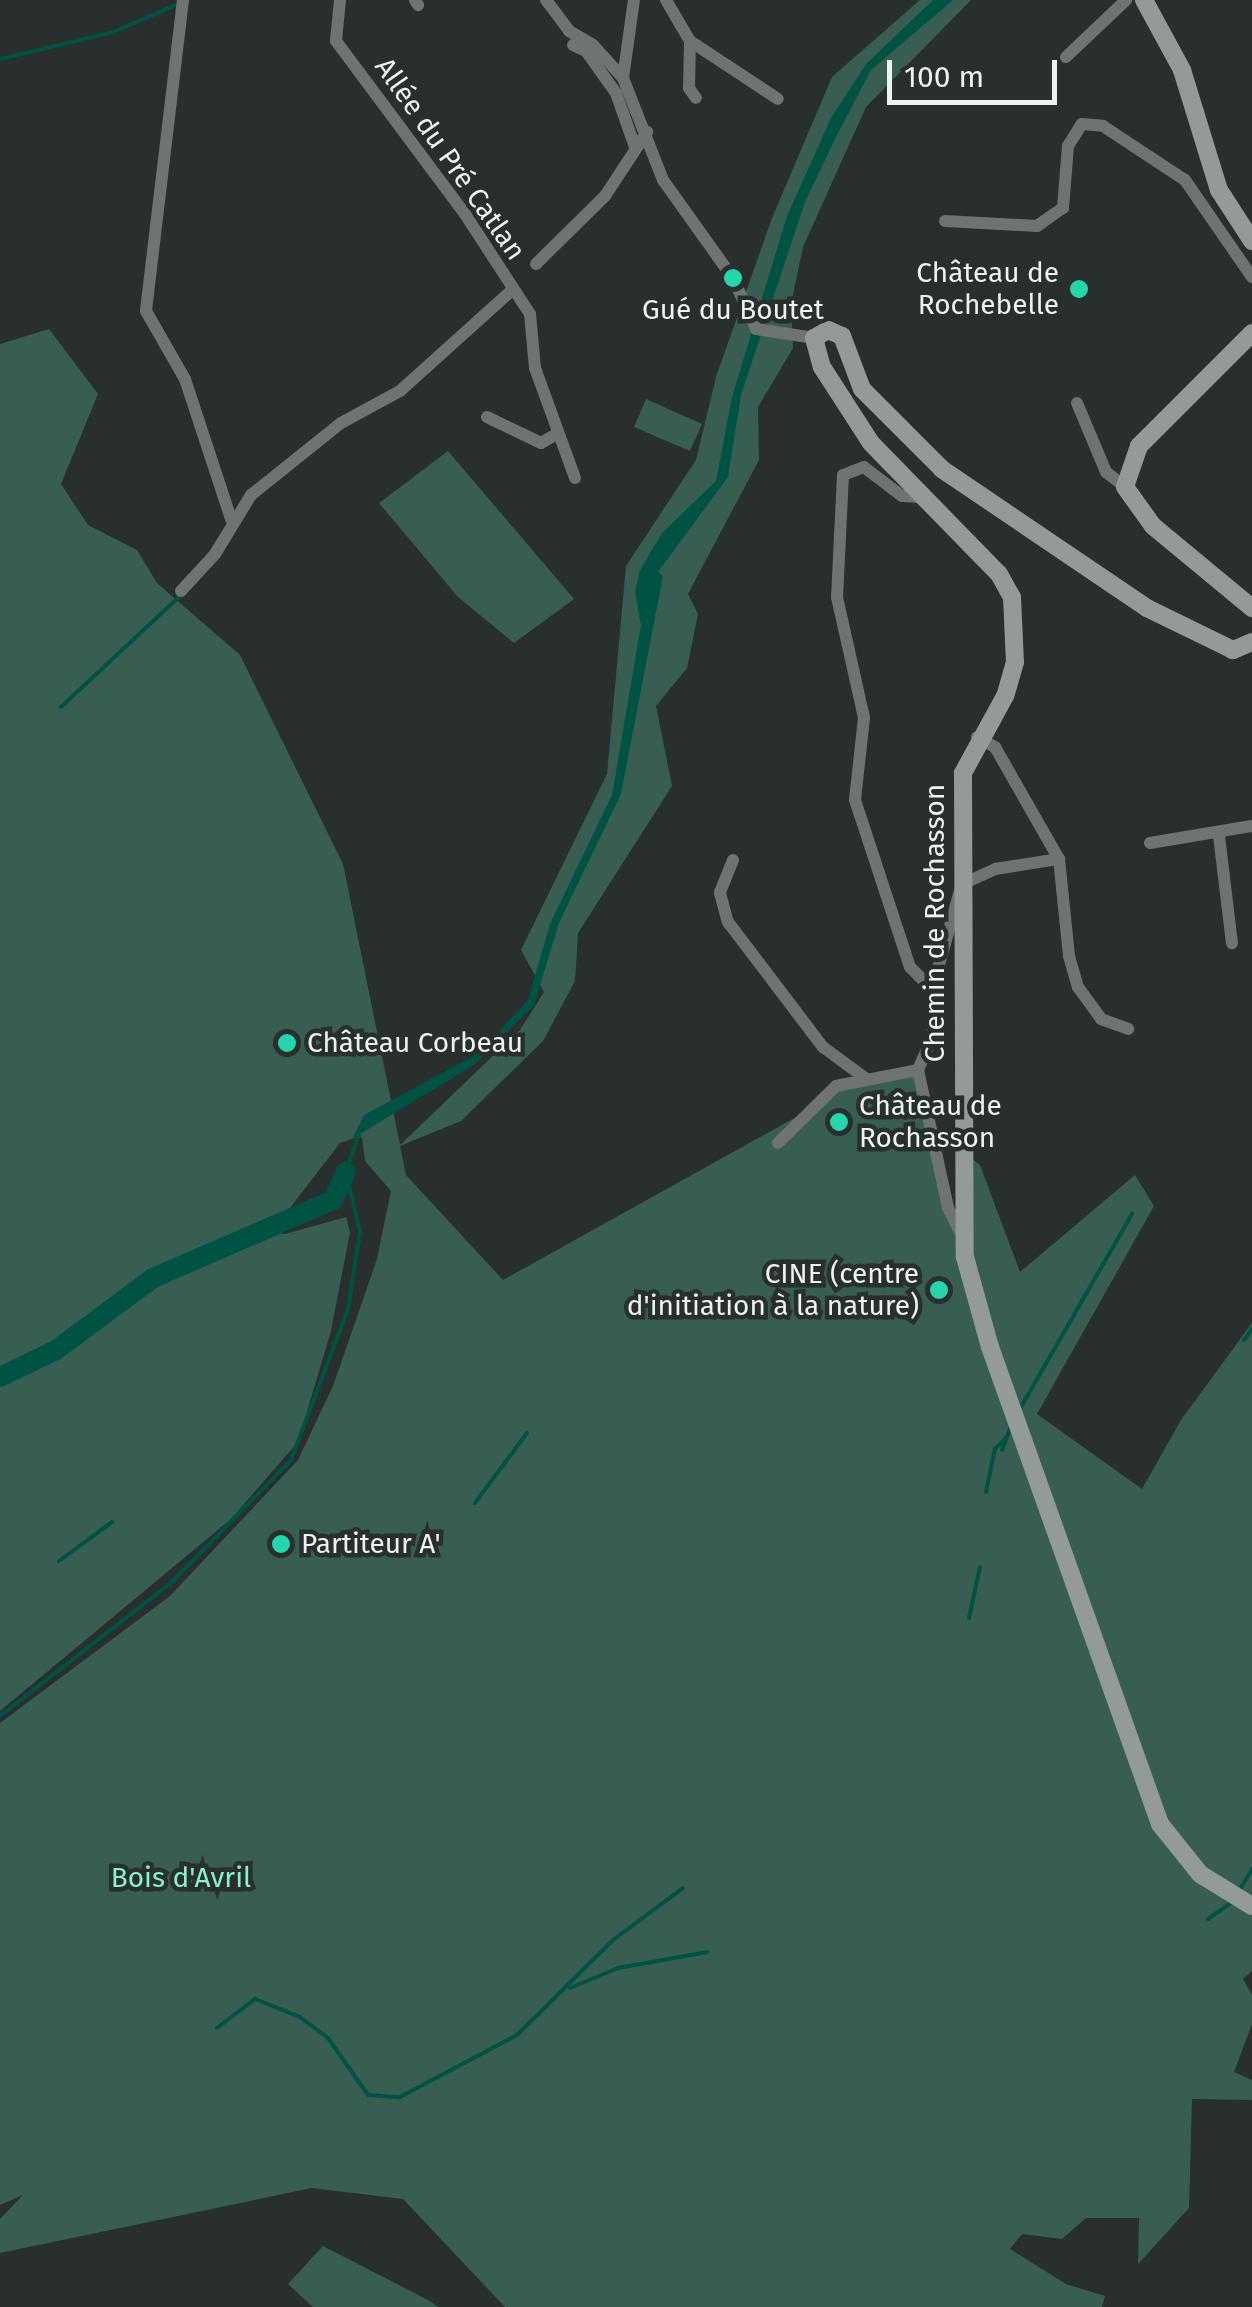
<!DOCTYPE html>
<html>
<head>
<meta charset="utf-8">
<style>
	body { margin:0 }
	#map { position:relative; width:1252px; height:2307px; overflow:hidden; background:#282f2d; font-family:"Fira Sans",sans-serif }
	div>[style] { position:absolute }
	.green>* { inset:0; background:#385e52 }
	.water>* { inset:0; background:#005342 }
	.stream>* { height:4px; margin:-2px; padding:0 2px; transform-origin:2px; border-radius:2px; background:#005342 }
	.river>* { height:20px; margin:-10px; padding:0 10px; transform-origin:10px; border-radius:10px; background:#005342 }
	.street>* { height:12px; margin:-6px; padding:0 6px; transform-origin:6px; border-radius:6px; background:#6f7371 }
	.secondary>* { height:18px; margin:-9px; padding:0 9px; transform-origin:9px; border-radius:9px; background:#949a97 }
	.dots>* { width:28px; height:28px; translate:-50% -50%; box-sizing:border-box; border:5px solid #282f2d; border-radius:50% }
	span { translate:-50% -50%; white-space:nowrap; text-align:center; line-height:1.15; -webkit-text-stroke:9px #282f2d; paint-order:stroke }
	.street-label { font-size:28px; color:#eef3f1 }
	.poi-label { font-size:28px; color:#eef3f1 }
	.right { translate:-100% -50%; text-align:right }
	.left { translate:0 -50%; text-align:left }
	.park-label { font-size:28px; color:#88efd0 }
	.scale { position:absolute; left:887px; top:60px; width:170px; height:45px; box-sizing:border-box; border:5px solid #eef3f1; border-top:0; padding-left:12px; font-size:30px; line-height:35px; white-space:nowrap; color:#eef3f1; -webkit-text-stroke:8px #282f2d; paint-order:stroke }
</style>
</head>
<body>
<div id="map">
	<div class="green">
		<i style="clip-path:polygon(920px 0,971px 0,866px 107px,803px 247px,791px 304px,793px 348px,758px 407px,759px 460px,688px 594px,698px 614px,687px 668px,656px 706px,672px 786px,578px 933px,575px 981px,543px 1041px,461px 1121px,400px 1146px,406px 1175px,503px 1280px,805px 1112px,826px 1092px,918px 1070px,961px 1232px,962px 1151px,980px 1165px,1020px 1272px,1135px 1175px,1154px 1206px,1037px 1414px,1142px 1489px,1181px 1420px,1252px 1323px,1252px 1971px,1243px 1979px,1252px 1995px,1252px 2024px,1234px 2072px,1252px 2080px,1252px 2100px,1192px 2099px,1189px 2208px,1138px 2264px,1139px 2218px,1086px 2218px,1062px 2239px,1022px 2234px,1010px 2249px,1066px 2284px,1105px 2296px,1102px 2307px,505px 2307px,403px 2199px,312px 2188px,0 2253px,0 2219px,23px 2195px,0 2205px,0 1723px,170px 1596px,298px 1460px,333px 1386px,377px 1259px,391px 1191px,365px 1161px,362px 1137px,352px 1139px,340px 1143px,283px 1217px,257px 1231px,285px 1234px,346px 1217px,350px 1232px,331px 1331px,298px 1442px,231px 1519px,0 1711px,0 344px,49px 329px,98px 394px,61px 484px,88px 525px,137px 550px,157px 583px,240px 655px,343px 864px,400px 1145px,520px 1030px,544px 992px,521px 950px,607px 774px,626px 566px,696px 460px,716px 377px,772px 218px,832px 77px)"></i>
		<i style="clip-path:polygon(646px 399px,702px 424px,690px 451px,634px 427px)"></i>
		<i style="clip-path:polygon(448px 451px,574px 599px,514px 643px,458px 597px,379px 503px)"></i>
		<i style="clip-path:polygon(323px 2246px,428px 2300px,438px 2307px,313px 2307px,288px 2284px)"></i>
	</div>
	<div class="water">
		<i style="clip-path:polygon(933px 0,953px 0,871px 70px,834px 141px,805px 202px,741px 395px,728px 477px,658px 572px,663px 576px,621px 794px,559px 923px,534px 1005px,475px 1064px,352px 1139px,364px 1115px,479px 1053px,528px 1000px,550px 924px,612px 795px,641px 625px,635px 592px,640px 570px,662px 533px,716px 481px,732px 397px,787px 216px,831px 118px,866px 64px)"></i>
	</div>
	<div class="stream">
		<i style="left:0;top:59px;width:116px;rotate:-13.4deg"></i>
		<i style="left:113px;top:32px;width:69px;rotate:-23.2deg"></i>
		<i style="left:61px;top:707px;width:166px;rotate:-43deg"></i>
		<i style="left:1244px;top:1340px;width:14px;rotate:-54deg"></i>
		<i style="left:1021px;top:1407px;width:223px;rotate:-60.1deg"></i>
		<i style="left:1002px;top:1450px;width:26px;rotate:-69deg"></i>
		<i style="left:986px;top:1492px;width:44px;rotate:-78.2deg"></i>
		<i style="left:995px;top:1449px;width:16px;rotate:-45deg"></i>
		<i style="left:475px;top:1503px;width:87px;rotate:-53.4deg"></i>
		<i style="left:59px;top:1561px;width:66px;rotate:-36.3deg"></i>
		<i style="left:969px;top:1618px;width:52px;rotate:-77.8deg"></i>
		<i style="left:0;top:1716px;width:218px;rotate:-37.9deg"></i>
		<i style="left:172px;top:1582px;width:170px;rotate:-45.7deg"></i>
		<i style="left:291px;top:1460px;width:161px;rotate:-69.3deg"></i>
		<i style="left:348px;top:1309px;width:78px;rotate:-81.1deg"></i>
		<i style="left:360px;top:1232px;width:62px;rotate:-103.1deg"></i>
		<i style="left:346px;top:1172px;width:40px;rotate:-71.1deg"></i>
		<i style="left:1239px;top:1891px;width:26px;rotate:-59deg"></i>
		<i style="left:1208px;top:1919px;width:28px;rotate:-35deg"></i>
		<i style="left:570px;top:1988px;width:52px;rotate:-22.6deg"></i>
		<i style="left:618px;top:1968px;width:91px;rotate:-10.1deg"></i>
		<i style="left:217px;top:2028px;width:48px;rotate:-37.3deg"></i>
		<i style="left:255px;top:1999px;width:48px;rotate:21.8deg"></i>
		<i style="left:300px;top:2017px;width:35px;rotate:37deg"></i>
		<i style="left:328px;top:2038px;width:70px;rotate:54.9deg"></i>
		<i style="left:368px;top:2095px;width:32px;rotate:4deg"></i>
		<i style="left:400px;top:2097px;width:132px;rotate:-27.9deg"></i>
		<i style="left:517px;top:2035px;width:135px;rotate:-44.7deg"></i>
		<i style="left:613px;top:1940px;width:87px;rotate:-36.6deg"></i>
	</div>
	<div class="river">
		<i style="left:0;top:1377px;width:62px;rotate:-25.7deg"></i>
		<i style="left:56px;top:1350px;width:121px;rotate:-36.6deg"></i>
		<i style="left:153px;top:1278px;width:196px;rotate:-23.4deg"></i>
		<i style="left:333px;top:1200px;width:31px;rotate:-65deg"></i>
	</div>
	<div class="street">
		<i style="left:183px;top:0;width:313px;rotate:96.8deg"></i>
		<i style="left:146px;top:311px;width:78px;rotate:60.2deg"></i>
		<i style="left:185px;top:379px;width:147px;rotate:71.8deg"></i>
		<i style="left:340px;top:0;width:41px;rotate:95.6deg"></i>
		<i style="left:336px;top:41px;width:216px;rotate:53.3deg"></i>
		<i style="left:465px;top:214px;width:119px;rotate:57deg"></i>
		<i style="left:530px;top:314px;width:54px;rotate:84.7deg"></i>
		<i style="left:535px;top:368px;width:117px;rotate:70deg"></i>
		<i style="left:415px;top:0;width:6px;rotate:59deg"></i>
		<i style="left:546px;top:0;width:39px;rotate:53deg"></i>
		<i style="left:569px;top:31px;width:28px;rotate:30deg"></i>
		<i style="left:593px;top:45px;width:45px;rotate:47.7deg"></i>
		<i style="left:623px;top:78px;width:110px;rotate:68.6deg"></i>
		<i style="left:663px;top:180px;width:120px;rotate:54.5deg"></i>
		<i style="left:733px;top:278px;width:56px;rotate:65.7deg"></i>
		<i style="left:756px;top:329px;width:59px;rotate:8.8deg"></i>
		<i style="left:666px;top:0;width:48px;rotate:59.7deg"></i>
		<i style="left:690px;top:41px;width:105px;rotate:33.4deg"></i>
		<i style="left:690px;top:41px;width:47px;rotate:91.2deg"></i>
		<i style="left:689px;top:88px;width:12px;rotate:55deg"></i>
		<i style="left:573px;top:45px;width:14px;rotate:25deg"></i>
		<i style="left:586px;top:51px;width:52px;rotate:54.5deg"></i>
		<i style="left:616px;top:93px;width:57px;rotate:70.6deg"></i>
		<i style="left:1066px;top:57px;width:83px;rotate:-43.5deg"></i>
		<i style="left:623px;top:78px;width:79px;rotate:-82deg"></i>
		<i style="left:945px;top:221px;width:92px;rotate:3.1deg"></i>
		<i style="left:1037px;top:226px;width:32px;rotate:-35deg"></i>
		<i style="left:1063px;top:208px;width:62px;rotate:-85.4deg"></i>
		<i style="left:1068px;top:146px;width:26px;rotate:-58deg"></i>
		<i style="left:1082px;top:124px;width:21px;rotate:5deg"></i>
		<i style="left:1103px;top:126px;width:98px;rotate:33.4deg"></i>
		<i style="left:1185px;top:180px;width:118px;rotate:55.4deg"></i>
		<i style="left:536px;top:264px;width:97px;rotate:-44.6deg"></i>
		<i style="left:605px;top:196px;width:77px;rotate:-56.7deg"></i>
		<i style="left:1077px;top:403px;width:75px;rotate:67.2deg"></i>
		<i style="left:1106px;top:472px;width:24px;rotate:38deg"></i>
		<i style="left:487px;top:417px;width:60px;rotate:25.7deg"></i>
		<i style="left:541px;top:443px;width:16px;rotate:-30deg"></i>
		<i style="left:920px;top:497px;width:18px;rotate:-177deg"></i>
		<i style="left:902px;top:496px;width:48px;rotate:-142.7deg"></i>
		<i style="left:864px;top:467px;width:22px;rotate:159deg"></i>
		<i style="left:843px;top:475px;width:122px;rotate:92.8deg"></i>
		<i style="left:837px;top:597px;width:124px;rotate:77.4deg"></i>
		<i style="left:864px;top:718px;width:82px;rotate:96.3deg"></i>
		<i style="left:855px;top:800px;width:176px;rotate:71.8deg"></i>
		<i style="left:910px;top:967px;width:31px;rotate:45deg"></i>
		<i style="left:932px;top:989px;width:47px;rotate:88.8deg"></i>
		<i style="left:933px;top:1036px;width:37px;rotate:114deg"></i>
		<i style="left:918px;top:1070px;width:141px;rotate:77.7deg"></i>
		<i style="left:948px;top:1208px;width:30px;rotate:63deg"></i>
		<i style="left:181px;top:591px;width:50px;rotate:-47.4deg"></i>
		<i style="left:215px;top:554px;width:69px;rotate:-58.6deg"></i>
		<i style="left:251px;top:495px;width:115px;rotate:-38.7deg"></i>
		<i style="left:341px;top:423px;width:67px;rotate:-28.5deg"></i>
		<i style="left:400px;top:391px;width:151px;rotate:-42deg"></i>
		<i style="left:977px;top:737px;width:21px;rotate:29deg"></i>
		<i style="left:995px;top:747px;width:129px;rotate:60.3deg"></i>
		<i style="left:1059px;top:859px;width:98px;rotate:84.1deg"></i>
		<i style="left:1069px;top:956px;width:32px;rotate:74deg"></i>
		<i style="left:1078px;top:987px;width:39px;rotate:54deg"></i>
		<i style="left:1101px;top:1019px;width:29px;rotate:20deg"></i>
		<i style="left:1219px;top:836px;width:108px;rotate:83.1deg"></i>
		<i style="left:1150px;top:843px;width:103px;rotate:-9.5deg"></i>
		<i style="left:733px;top:860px;width:35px;rotate:112deg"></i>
		<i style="left:720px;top:893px;width:30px;rotate:75deg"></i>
		<i style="left:728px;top:922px;width:157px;rotate:52.8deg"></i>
		<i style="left:823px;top:1047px;width:52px;rotate:36.4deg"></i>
		<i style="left:932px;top:989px;width:109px;rotate:-74.1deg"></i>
		<i style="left:962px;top:884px;width:36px;rotate:-24deg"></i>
		<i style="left:995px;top:869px;width:65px;rotate:-8.9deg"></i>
		<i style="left:778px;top:1143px;width:81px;rotate:-44.5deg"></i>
		<i style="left:836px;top:1086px;width:84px;rotate:-11deg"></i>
	</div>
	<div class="secondary">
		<i style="left:1144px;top:0;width:80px;rotate:61.5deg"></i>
		<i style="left:1182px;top:70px;width:126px;rotate:72.9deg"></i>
		<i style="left:1219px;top:190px;width:61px;rotate:57.1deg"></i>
		<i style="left:1252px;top:333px;width:160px;rotate:135deg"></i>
		<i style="left:1139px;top:446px;width:43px;rotate:108.9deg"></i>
		<i style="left:1125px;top:487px;width:48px;rotate:54.3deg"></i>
		<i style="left:1153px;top:526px;width:129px;rotate:39.6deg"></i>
		<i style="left:1252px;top:642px;width:21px;rotate:157deg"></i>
		<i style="left:1233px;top:650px;width:96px;rotate:-154deg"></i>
		<i style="left:1147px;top:608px;width:248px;rotate:-145.9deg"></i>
		<i style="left:942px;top:469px;width:113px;rotate:-135deg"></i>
		<i style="left:862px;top:389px;width:57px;rotate:-110.7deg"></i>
		<i style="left:842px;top:336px;width:15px;rotate:-157deg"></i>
		<i style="left:828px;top:330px;width:16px;rotate:150deg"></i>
		<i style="left:814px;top:338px;width:30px;rotate:75deg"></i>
		<i style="left:822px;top:367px;width:90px;rotate:57.2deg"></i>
		<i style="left:871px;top:443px;width:183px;rotate:45.7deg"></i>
		<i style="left:999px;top:574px;width:26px;rotate:61deg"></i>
		<i style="left:1012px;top:597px;width:65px;rotate:87.4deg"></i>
		<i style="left:1015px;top:662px;width:35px;rotate:106deg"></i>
		<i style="left:1005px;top:696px;width:88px;rotate:118.6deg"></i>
		<i style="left:963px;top:773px;width:484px;rotate:89.8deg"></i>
		<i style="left:965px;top:1257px;width:93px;rotate:74.5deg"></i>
		<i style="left:990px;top:1347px;width:506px;rotate:70.38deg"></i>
		<i style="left:1160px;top:1824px;width:64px;rotate:51.3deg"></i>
		<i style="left:1200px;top:1874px;width:61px;rotate:31.6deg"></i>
	</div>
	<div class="dots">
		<i style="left:733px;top:278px;background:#27d5ad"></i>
		<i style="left:1079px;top:289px;background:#27d5ad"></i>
		<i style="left:287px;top:1043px;background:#27d5ad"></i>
		<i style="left:839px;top:1122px;background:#27d5ad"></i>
		<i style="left:939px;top:1290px;background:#27d5ad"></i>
		<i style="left:281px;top:1544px;background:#27d5ad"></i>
	</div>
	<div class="street-label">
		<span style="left:450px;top:159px;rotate:55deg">Allée du Pré Catlan</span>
		<span style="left:935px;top:923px;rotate:-90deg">Chemin de Rochasson</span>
	</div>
	<div class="poi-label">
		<span class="right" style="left:1059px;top:289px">Château de<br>Rochebelle</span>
		<span style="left:733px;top:310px">Gué du Boutet</span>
		<span class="left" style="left:307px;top:1043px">Château Corbeau</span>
		<span class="left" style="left:859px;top:1122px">Château de<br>Rochasson</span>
		<span class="right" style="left:919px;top:1290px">CINE (centre<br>d'initiation à la nature)</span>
		<span class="left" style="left:301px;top:1544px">Partiteur A'</span>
	</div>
	<div class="park-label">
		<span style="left:181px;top:1878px">Bois d'Avril</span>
	</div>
	<div class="scale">100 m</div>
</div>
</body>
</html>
